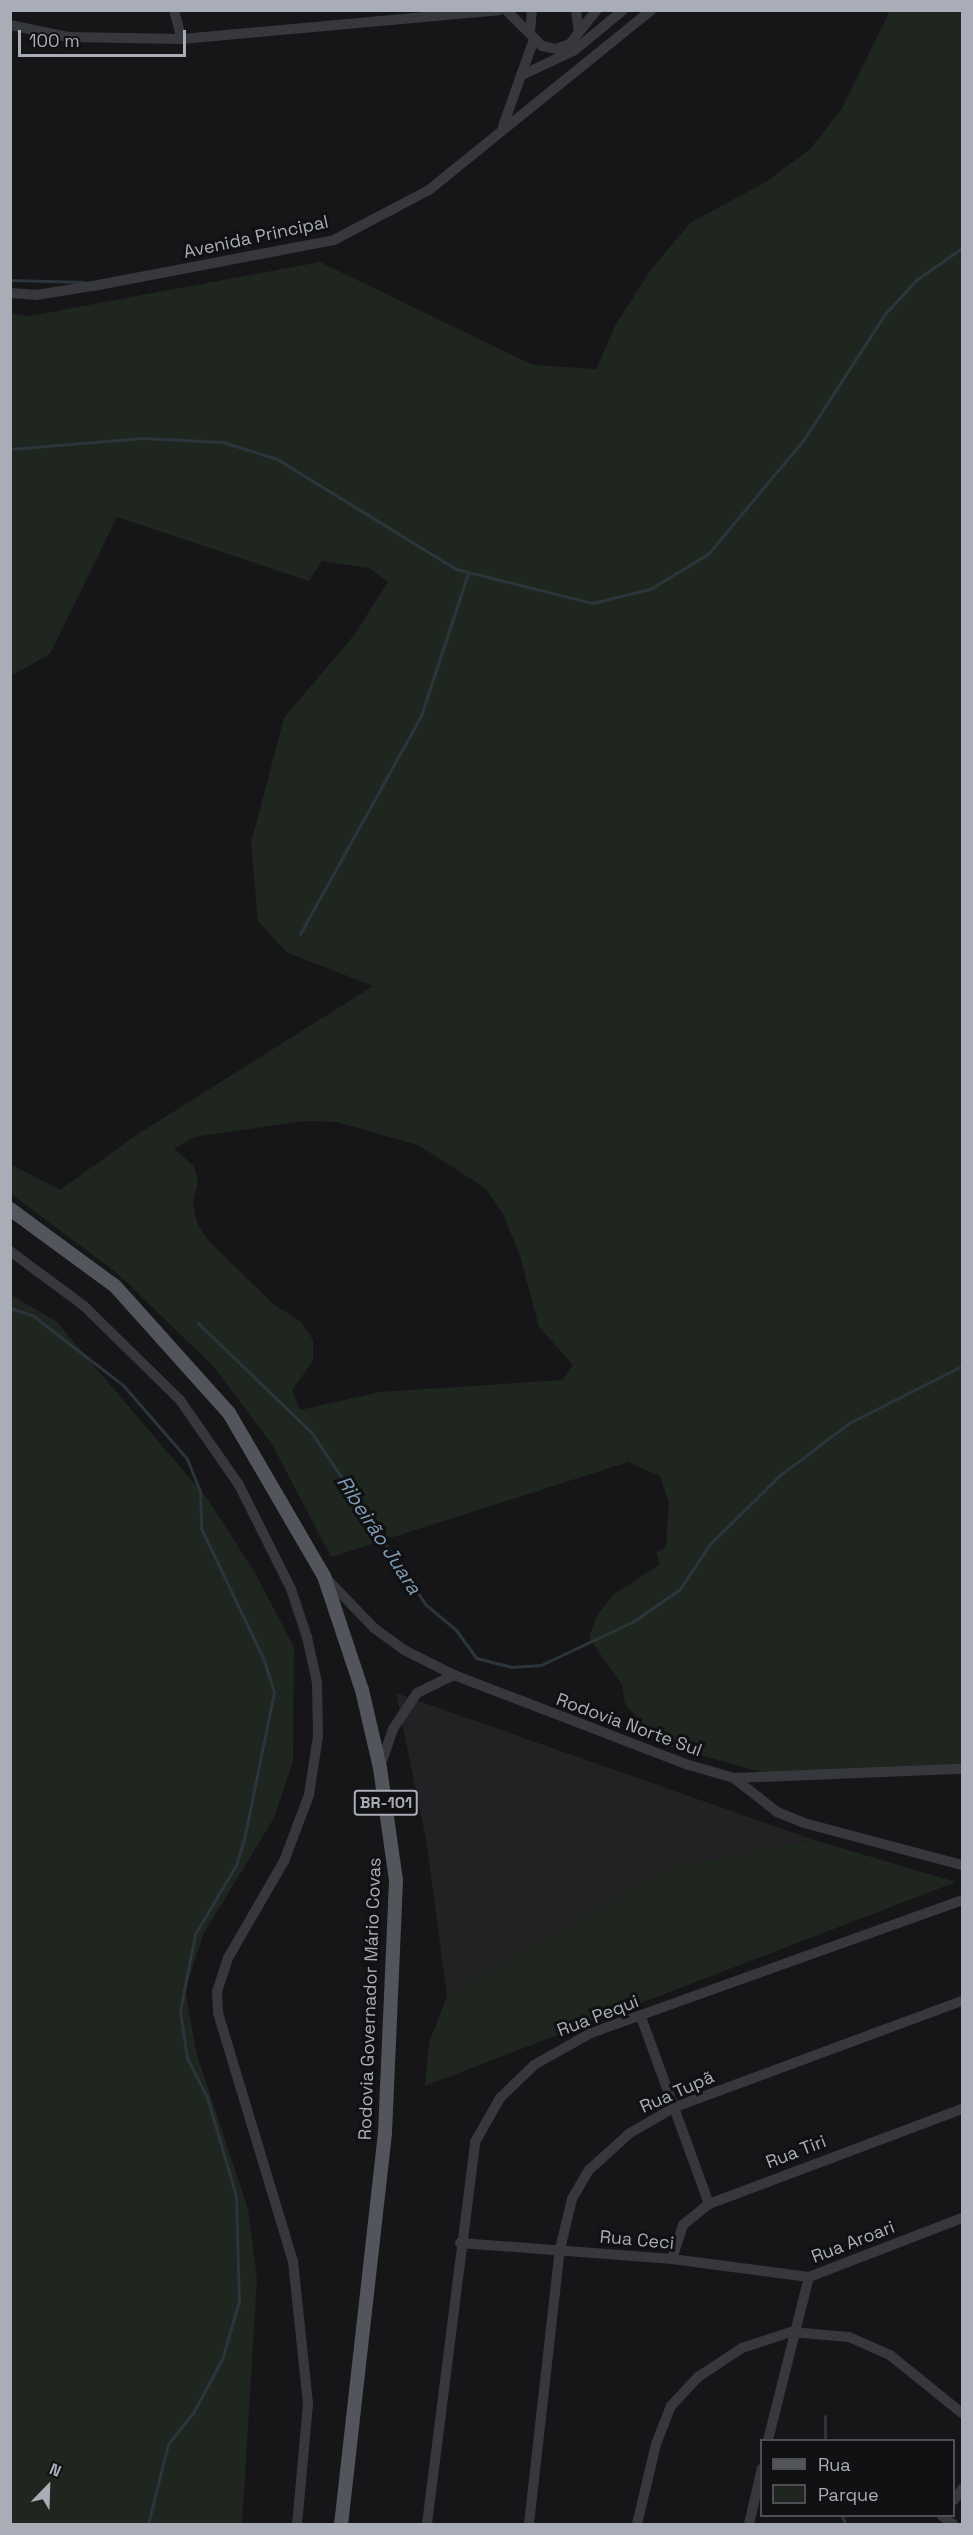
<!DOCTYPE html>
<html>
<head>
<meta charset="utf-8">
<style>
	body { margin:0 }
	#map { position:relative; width:973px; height:2535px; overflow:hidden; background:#161618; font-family:"Space Grotesk",sans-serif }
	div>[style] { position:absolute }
	.built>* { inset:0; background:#222225 }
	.green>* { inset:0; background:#1e261f }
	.stream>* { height:3px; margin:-1.5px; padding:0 1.5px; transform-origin:1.5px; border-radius:1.5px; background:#2c353c }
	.minor>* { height:10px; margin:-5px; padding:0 5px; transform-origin:5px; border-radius:5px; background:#37383d }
	.major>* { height:14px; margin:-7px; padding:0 7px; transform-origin:7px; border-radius:7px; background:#53555c }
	span { translate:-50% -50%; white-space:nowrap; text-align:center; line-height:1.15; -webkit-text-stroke:6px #111113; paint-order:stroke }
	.shield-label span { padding:2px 4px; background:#111113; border:2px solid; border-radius:4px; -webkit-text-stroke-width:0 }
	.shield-label { font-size:16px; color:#a8adb8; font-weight:700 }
	.street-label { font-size:18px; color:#a8adb8 }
	.water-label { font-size:20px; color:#7f9bb3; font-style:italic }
	.frame { position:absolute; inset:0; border:12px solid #a8adb8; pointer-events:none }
	.legend { position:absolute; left:760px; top:2439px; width:195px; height:78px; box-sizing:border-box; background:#111113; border:2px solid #4d4f55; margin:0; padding:8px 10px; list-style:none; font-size:18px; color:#a8adb8 }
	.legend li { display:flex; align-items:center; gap:12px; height:30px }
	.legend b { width:30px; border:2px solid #4d4f55 }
	.north { position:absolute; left:18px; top:2457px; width:60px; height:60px; -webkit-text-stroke:4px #111113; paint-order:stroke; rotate:23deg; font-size:16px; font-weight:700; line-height:24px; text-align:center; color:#a8adb8 }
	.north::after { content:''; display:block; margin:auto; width:21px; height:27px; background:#a8adb8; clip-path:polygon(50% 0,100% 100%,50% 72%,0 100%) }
	.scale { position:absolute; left:18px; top:30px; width:168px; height:27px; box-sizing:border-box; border:3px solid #a8adb8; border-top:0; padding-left:8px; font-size:18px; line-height:21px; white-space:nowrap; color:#a8adb8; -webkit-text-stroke:4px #111113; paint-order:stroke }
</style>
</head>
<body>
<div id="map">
	<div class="built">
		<i style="clip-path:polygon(396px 1693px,814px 1840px,670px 1868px,447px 1996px,426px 1839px)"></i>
	</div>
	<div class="green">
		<i style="clip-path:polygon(evenodd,890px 11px,962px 11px,962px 1766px,765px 1773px,660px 1744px,625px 1704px,622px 1685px,589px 1638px,597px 1615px,613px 1595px,660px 1564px,656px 1553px,666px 1547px,669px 1504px,660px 1476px,628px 1462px,331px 1557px,273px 1446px,214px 1367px,117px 1273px,11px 1194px,10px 1164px,60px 1190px,138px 1134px,373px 986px,286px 952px,258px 921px,251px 843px,284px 718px,354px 635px,388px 582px,369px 568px,322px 561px,309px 581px,117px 517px,50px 654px,11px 676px,11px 313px,29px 316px,320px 262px,533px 365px,596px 369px,616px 324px,650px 271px,690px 223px,764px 183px,809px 150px,841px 110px,890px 11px,305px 1121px,336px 1122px,418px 1145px,485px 1188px,503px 1214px,520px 1256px,539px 1327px,573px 1365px,563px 1380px,380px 1392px,300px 1410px,292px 1390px,313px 1361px,313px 1340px,300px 1321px,273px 1304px,208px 1240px,197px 1223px,193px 1203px,198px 1181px,194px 1166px,174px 1149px,194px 1137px,305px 1121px)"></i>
		<i style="clip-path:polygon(11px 1295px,56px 1321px,209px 1501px,255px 1573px,294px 1647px,293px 1761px,274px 1818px,204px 1933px,185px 1990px,197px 2055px,248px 2209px,257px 2279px,242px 2524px,11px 2524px)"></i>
		<i style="clip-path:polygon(814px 1840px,956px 1882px,425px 2086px,429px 2043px,447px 1996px,670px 1868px)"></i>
	</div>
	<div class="stream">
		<i style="left:10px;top:280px;width:74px;rotate:1.5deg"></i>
		<i style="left:10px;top:449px;width:133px;rotate:-4.7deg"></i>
		<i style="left:143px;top:438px;width:80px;rotate:2.9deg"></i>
		<i style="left:223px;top:442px;width:57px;rotate:17.5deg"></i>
		<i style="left:277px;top:459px;width:210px;rotate:31.6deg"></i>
		<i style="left:456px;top:569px;width:140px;rotate:14deg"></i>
		<i style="left:592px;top:603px;width:60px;rotate:-13.6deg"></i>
		<i style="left:650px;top:589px;width:68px;rotate:-31.1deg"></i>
		<i style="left:708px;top:554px;width:150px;rotate:-50.1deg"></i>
		<i style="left:804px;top:439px;width:149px;rotate:-57.1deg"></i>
		<i style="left:885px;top:314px;width:46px;rotate:-47.6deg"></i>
		<i style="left:916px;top:280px;width:56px;rotate:-34.8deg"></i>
		<i style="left:300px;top:934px;width:249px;rotate:-61deg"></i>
		<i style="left:421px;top:716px;width:151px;rotate:-71.8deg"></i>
		<i style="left:10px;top:1308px;width:23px;rotate:18deg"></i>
		<i style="left:32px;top:1315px;width:115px;rotate:37.6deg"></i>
		<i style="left:123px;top:1385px;width:98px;rotate:49.1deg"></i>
		<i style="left:187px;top:1459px;width:35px;rotate:68deg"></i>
		<i style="left:200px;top:1491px;width:37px;rotate:88deg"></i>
		<i style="left:201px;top:1528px;width:146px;rotate:64.5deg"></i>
		<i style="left:264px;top:1660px;width:34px;rotate:73deg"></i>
		<i style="left:274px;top:1692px;width:150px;rotate:101.5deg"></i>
		<i style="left:244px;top:1839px;width:27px;rotate:107deg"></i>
		<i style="left:236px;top:1865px;width:80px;rotate:120.7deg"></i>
		<i style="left:195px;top:1934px;width:78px;rotate:101deg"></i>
		<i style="left:180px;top:2011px;width:48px;rotate:81.5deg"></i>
		<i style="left:187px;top:2058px;width:44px;rotate:62.9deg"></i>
		<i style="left:207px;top:2097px;width:103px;rotate:73.7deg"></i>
		<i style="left:236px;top:2196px;width:105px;rotate:88.4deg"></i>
		<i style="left:239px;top:2301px;width:60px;rotate:106.3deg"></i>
		<i style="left:222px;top:2359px;width:61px;rotate:118.2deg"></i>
		<i style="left:193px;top:2413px;width:40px;rotate:129deg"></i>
		<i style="left:168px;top:2444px;width:82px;rotate:104deg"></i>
		<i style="left:198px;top:1323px;width:158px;rotate:44deg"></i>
		<i style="left:312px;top:1433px;width:205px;rotate:56.5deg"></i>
		<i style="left:425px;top:1604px;width:40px;rotate:40deg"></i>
		<i style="left:456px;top:1630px;width:34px;rotate:54deg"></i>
		<i style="left:476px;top:1658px;width:36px;rotate:14deg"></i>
		<i style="left:511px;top:1667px;width:30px;rotate:-4deg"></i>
		<i style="left:541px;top:1665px;width:103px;rotate:-25.3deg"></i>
		<i style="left:634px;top:1621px;width:56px;rotate:-34.8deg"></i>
		<i style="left:680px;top:1589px;width:54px;rotate:-56.3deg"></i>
		<i style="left:710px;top:1544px;width:97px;rotate:-44.6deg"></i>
		<i style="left:779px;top:1476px;width:88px;rotate:-37.1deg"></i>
		<i style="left:849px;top:1423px;width:127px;rotate:-26.8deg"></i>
		<i style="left:825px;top:2416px;width:24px;rotate:90deg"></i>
		<i style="left:842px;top:2516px;width:9px;rotate:69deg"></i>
	</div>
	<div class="minor">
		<i style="left:174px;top:10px;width:30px;rotate:75deg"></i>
		<i style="left:506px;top:10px;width:51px;rotate:45deg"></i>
		<i style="left:542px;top:46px;width:14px;rotate:12deg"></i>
		<i style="left:556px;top:49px;width:15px;rotate:-20deg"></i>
		<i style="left:570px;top:44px;width:15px;rotate:-53deg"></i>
		<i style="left:579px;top:32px;width:22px;rotate:-98deg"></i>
		<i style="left:10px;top:25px;width:59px;rotate:11.7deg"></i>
		<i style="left:68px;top:37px;width:114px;rotate:1deg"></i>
		<i style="left:182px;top:39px;width:318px;rotate:-5.2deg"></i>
		<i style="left:530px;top:32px;width:22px;rotate:-85deg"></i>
		<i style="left:579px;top:32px;width:28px;rotate:-51deg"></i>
		<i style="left:524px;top:74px;width:56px;rotate:-25.2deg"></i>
		<i style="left:575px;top:50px;width:62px;rotate:-39.8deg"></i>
		<i style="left:503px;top:126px;width:92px;rotate:-70.4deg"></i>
		<i style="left:10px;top:293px;width:26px;rotate:4deg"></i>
		<i style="left:36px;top:295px;width:58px;rotate:-9deg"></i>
		<i style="left:93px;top:286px;width:245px;rotate:-10.8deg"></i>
		<i style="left:334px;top:240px;width:107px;rotate:-27.8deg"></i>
		<i style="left:429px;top:190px;width:286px;rotate:-39deg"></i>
		<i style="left:10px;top:1251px;width:92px;rotate:36.6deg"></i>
		<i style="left:84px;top:1306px;width:134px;rotate:44.4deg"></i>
		<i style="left:180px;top:1400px;width:103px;rotate:55.2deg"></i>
		<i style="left:239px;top:1485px;width:116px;rotate:63.4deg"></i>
		<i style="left:291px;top:1589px;width:51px;rotate:71.6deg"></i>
		<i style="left:307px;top:1637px;width:47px;rotate:77.7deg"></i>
		<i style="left:317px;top:1683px;width:53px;rotate:88.9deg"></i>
		<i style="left:318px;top:1736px;width:60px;rotate:98.7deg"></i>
		<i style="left:309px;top:1795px;width:71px;rotate:110.7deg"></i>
		<i style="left:284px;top:1861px;width:112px;rotate:120deg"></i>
		<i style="left:228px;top:1958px;width:35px;rotate:108deg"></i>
		<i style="left:217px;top:1991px;width:22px;rotate:87deg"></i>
		<i style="left:218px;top:2013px;width:259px;rotate:73.2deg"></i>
		<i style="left:293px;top:2261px;width:144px;rotate:84deg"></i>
		<i style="left:308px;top:2404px;width:121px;rotate:95.2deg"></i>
		<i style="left:324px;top:1576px;width:72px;rotate:46.1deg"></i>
		<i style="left:374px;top:1628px;width:37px;rotate:36deg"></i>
		<i style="left:404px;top:1650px;width:56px;rotate:26.6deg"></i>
		<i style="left:454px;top:1675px;width:252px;rotate:21deg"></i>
		<i style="left:689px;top:1765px;width:47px;rotate:16.1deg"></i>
		<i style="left:734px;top:1778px;width:228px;rotate:-2.3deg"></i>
		<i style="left:380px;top:1767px;width:40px;rotate:-71.1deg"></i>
		<i style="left:393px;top:1729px;width:43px;rotate:-56.3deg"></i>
		<i style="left:417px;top:1693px;width:41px;rotate:-25.9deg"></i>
		<i style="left:734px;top:1778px;width:55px;rotate:38.3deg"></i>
		<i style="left:777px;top:1812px;width:29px;rotate:22deg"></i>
		<i style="left:804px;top:1823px;width:163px;rotate:14.9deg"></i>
		<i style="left:641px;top:2017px;width:199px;rotate:70deg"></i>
		<i style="left:460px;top:2243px;width:213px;rotate:4.3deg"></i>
		<i style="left:672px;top:2259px;width:138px;rotate:7.5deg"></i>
		<i style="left:672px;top:2259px;width:36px;rotate:-72deg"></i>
		<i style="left:683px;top:2225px;width:33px;rotate:-39deg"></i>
		<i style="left:709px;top:2204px;width:270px;rotate:-20.6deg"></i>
		<i style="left:768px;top:2440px;width:168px;rotate:-75.9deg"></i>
		<i style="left:809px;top:2277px;width:164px;rotate:-21.1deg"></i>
		<i style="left:954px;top:2500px;width:14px;rotate:-54deg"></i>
		<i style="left:942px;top:2516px;width:14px;rotate:36deg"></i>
		<i style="left:427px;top:2524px;width:385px;rotate:-82.8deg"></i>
		<i style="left:475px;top:2142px;width:51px;rotate:-60.4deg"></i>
		<i style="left:500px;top:2098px;width:47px;rotate:-44.1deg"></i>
		<i style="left:534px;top:2065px;width:65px;rotate:-29.3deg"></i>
		<i style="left:591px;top:2033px;width:394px;rotate:-19.7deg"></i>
		<i style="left:529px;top:2524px;width:277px;rotate:-83.6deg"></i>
		<i style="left:560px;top:2249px;width:51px;rotate:-76.5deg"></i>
		<i style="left:572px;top:2199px;width:34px;rotate:-60deg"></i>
		<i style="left:589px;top:2170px;width:55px;rotate:-42.1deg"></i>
		<i style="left:630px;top:2133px;width:52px;rotate:-30deg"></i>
		<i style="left:675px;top:2107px;width:306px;rotate:-20.3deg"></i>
		<i style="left:637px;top:2524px;width:82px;rotate:-76.6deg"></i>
		<i style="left:656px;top:2444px;width:41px;rotate:-68.5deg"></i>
		<i style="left:671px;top:2406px;width:40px;rotate:-47deg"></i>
		<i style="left:698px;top:2377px;width:53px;rotate:-33.4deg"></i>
		<i style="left:742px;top:2348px;width:52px;rotate:-18.1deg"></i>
		<i style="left:791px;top:2332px;width:58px;rotate:4.9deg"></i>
		<i style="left:849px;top:2337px;width:45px;rotate:23.7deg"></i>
		<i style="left:890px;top:2355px;width:92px;rotate:38.9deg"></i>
		<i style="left:749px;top:2524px;width:57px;rotate:-76.9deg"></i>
	</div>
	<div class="major">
		<i style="left:10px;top:1209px;width:130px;rotate:36.3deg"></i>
		<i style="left:115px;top:1286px;width:171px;rotate:48.1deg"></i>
		<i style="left:229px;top:1413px;width:189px;rotate:59.8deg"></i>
		<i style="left:324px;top:1576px;width:120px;rotate:71.6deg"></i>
		<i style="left:362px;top:1690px;width:80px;rotate:77deg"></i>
		<i style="left:380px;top:1768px;width:114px;rotate:81.9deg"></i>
		<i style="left:396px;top:1881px;width:252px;rotate:92.5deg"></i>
		<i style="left:385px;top:2133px;width:393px;rotate:96.4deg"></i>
	</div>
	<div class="shield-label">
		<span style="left:386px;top:1803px">BR-101</span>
	</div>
	<div class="street-label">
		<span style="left:256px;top:237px;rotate:-12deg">Avenida Principal</span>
		<span style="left:629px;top:1725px;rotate:20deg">Rodovia Norte Sul</span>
		<span style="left:370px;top:1999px;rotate:-88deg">Rodovia Governador Mário Covas</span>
		<span style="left:598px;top:2016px;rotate:-21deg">Rua Pequi</span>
		<span style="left:677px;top:2092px;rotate:-24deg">Rua Tupã</span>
		<span style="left:796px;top:2152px;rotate:-21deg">Rua Tiri</span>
		<span style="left:637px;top:2240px;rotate:5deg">Rua Ceci</span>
		<span style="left:853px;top:2242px;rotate:-21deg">Rua Aroari</span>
	</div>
	<div class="water-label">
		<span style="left:379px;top:1535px;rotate:57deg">Ribeirão Juara</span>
	</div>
	<div class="frame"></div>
	<ul class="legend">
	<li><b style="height:8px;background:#53555c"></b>Rua</li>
	<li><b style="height:16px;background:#1e261f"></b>Parque</li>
	</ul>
	<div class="north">N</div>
	<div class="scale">100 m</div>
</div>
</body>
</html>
